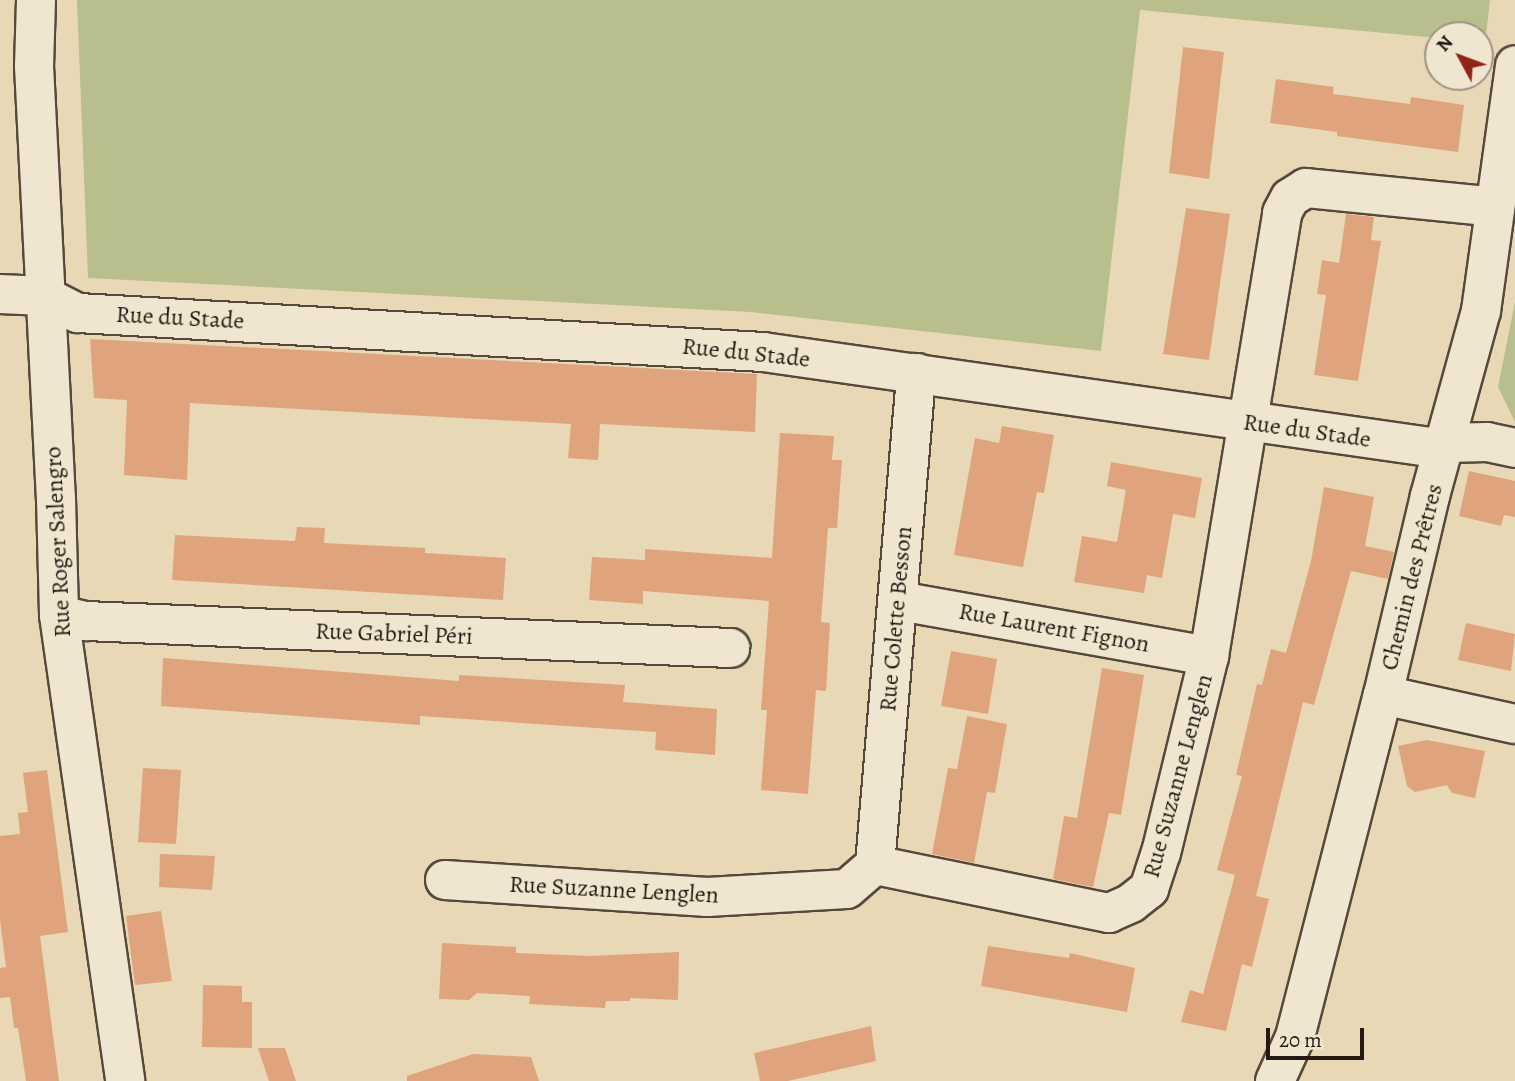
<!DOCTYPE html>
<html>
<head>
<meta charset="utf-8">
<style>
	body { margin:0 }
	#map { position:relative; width:1515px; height:1081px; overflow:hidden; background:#e8d8b5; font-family:Alegreya,serif }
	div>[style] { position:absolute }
	.green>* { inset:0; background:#b8be8c }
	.building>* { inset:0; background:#dfa47d }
	.roads { filter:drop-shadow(2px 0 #56483c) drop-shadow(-2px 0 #56483c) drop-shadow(0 2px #56483c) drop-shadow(0 -2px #56483c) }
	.minor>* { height:38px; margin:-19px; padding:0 19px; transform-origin:19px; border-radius:19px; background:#f0e6cf }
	span { translate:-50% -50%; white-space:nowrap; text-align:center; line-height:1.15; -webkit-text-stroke:5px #f0e6cf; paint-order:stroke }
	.street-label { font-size:24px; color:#261813 }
	.north { position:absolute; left:1424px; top:21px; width:70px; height:70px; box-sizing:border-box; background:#f0e6cf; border:2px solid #9f9484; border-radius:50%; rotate:311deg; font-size:19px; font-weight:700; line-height:28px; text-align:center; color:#261813 }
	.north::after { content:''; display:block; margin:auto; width:24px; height:32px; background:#8f2418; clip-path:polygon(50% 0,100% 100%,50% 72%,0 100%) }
	.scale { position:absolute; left:1266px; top:1028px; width:98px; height:32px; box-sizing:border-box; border:4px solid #261813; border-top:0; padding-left:9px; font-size:21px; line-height:24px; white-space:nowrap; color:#261813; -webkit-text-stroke:5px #f0e6cf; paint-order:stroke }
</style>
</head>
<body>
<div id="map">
	<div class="green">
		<i style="clip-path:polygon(77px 0,1490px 0,1485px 43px,1480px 43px,1480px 35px,1438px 35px,1438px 38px,1140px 10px,1101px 351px,751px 312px,88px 278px)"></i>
		<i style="clip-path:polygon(1515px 302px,1515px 422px,1498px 387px)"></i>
	</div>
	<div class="building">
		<i style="clip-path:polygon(1183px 47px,1224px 52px,1209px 179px,1169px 173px)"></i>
		<i style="clip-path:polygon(1276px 79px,1334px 87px,1333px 94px,1410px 104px,1411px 97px,1464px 105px,1458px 152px,1337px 136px,1337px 132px,1270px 123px)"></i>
		<i style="clip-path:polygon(1186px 208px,1230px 214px,1209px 360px,1163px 354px)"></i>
		<i style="clip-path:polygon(1346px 214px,1374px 217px,1371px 240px,1381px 241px,1358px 381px,1314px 375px,1326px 295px,1317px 294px,1322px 260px,1339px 263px)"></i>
		<i style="clip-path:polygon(90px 339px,757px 374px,755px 432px,600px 424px,598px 460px,568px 458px,571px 424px,190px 403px,187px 480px,124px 475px,127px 400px,94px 398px)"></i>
		<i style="clip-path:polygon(1002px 426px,1054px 435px,1044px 493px,1037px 492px,1023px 567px,954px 555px,975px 438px,999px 443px)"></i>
		<i style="clip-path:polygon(780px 433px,834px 436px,832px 460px,842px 460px,837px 528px,828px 528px,821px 622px,830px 623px,826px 691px,816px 690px,808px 794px,761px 790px,767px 710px,761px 710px,769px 601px,643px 591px,643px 604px,589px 600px,592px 557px,645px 560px,645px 549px,772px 558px)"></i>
		<i style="clip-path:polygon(1111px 462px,1202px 478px,1195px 518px,1173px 514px,1162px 578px,1147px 575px,1144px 593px,1074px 582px,1082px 536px,1117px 542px,1126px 490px,1107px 486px)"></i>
		<i style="clip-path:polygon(1469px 471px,1515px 481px,1515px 517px,1504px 515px,1501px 526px,1459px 516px)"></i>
		<i style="clip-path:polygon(1324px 487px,1374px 497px,1365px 546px,1394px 552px,1388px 579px,1351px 571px,1314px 705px,1303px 702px,1256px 896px,1269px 899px,1252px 967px,1242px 964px,1226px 1031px,1181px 1022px,1190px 990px,1203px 994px,1235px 875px,1217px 870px,1242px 776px,1236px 775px,1257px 684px,1262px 685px,1271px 649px,1286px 653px,1311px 561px)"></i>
		<i style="clip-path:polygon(297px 527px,325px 528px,324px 543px,425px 548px,425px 553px,506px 558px,503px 600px,172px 580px,175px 535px,295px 541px)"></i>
		<i style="clip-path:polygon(1466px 623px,1515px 634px,1511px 671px,1458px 660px)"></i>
		<i style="clip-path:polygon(951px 651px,997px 659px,988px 714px,941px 706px)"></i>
		<i style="clip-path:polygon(163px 658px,459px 681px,459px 675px,625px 685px,623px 702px,717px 709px,715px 755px,655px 750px,656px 732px,420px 716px,420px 725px,161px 706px)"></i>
		<i style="clip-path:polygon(1102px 668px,1144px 675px,1121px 815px,1109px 813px,1093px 887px,1053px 879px,1064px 816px,1077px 818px)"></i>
		<i style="clip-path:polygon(967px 716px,1007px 724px,995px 793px,987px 792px,974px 863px,932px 854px,948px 768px,957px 769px)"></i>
		<i style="clip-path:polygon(1427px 740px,1485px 751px,1475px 798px,1452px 793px,1447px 785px,1415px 792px,1407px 786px,1398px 746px)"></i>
		<i style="clip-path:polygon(143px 768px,181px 770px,176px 844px,138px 842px)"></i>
		<i style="clip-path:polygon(47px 770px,68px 932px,40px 936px,59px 1081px,26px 1081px,18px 1028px,14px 1028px,10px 997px,0 998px,0 968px,6px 967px,0 920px,0 836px,20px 834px,18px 813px,28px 812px,23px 773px)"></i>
		<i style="clip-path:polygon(160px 854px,215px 856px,212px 890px,159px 887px)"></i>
		<i style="clip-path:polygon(161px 911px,172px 981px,135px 985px,126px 916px)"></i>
		<i style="clip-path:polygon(442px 943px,516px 947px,516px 953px,590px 956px,679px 952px,678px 1000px,630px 998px,630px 1001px,606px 1001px,605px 1008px,529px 1004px,530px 996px,477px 993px,469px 1000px,439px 999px)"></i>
		<i style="clip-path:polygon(988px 946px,1069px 958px,1070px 953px,1135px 968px,1127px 1012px,981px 986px)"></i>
		<i style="clip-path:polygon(203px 985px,242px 986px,242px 1002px,252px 1002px,252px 1048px,202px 1047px)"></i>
		<i style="clip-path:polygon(871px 1026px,876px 1061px,788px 1081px,760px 1081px,754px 1053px)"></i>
		<i style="clip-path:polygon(258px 1048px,285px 1048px,296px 1081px,269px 1081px)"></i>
		<i style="clip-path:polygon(473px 1054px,531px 1057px,539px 1081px,407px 1081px,407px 1076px)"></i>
	</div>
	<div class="roads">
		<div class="minor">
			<i style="left:36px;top:0;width:66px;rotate:91.7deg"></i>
			<i style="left:34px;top:66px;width:434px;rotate:87.1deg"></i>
			<i style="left:56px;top:499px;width:116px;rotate:88.5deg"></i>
			<i style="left:59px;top:615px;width:471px;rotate:81.9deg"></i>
			<i style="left:0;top:294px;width:44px;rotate:2.6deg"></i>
			<i style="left:44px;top:296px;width:38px;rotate:27deg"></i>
			<i style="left:78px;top:313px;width:686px;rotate:3.26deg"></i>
			<i style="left:763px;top:352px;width:674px;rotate:8.11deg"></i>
			<i style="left:1430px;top:447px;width:16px;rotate:-14deg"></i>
			<i style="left:1446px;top:443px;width:41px;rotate:-1.4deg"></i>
			<i style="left:1487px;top:442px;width:29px;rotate:12deg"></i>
			<i style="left:899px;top:601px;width:315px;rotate:10.1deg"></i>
			<i style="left:59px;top:615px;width:28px;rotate:13deg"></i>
			<i style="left:86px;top:621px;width:645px;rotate:2.4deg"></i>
			<i style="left:1383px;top:695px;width:135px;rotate:12.4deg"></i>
			<i style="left:875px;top:865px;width:494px;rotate:-85.2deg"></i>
			<i style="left:445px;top:880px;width:263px;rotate:3.7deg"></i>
			<i style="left:707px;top:897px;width:140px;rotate:-3.3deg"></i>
			<i style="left:847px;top:889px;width:37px;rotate:-41deg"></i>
			<i style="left:875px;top:865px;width:239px;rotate:11.6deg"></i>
			<i style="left:1109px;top:913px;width:24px;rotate:-24deg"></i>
			<i style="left:1131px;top:903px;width:23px;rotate:-38deg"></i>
			<i style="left:1149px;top:889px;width:38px;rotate:-72deg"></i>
			<i style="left:1161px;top:853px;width:203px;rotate:-76.3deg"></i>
			<i style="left:1209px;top:656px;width:449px;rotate:-80.6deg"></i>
			<i style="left:1282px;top:213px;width:17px;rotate:-62deg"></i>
			<i style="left:1290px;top:198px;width:19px;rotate:-32deg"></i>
			<i style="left:1306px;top:188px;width:190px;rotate:5.7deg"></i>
			<i style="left:1275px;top:1081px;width:48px;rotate:-65.6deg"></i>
			<i style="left:1295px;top:1037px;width:353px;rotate:-75.6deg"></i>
			<i style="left:1383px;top:695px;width:204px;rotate:-76.7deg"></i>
			<i style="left:1430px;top:496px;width:192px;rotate:-74.6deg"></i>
			<i style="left:1481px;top:311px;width:248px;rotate:-82.1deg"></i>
		</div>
	</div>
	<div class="street-label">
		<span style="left:180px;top:318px;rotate:3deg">Rue du Stade</span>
		<span style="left:746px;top:353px;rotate:6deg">Rue du Stade</span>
		<span style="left:1307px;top:431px;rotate:8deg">Rue du Stade</span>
		<span style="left:58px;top:542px;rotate:-93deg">Rue Roger Salengro</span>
		<span style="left:1412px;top:577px;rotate:-76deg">Chemin des Prêtres</span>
		<span style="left:896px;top:619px;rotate:-85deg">Rue Colette Besson</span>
		<span style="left:1054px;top:628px;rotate:10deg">Rue Laurent Fignon</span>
		<span style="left:394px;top:634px;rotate:2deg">Rue Gabriel Péri</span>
		<span style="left:1178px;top:776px;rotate:-75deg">Rue Suzanne Lenglen</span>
		<span style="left:614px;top:890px;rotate:3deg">Rue Suzanne Lenglen</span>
	</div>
	<div class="north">N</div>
	<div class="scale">20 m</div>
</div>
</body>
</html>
